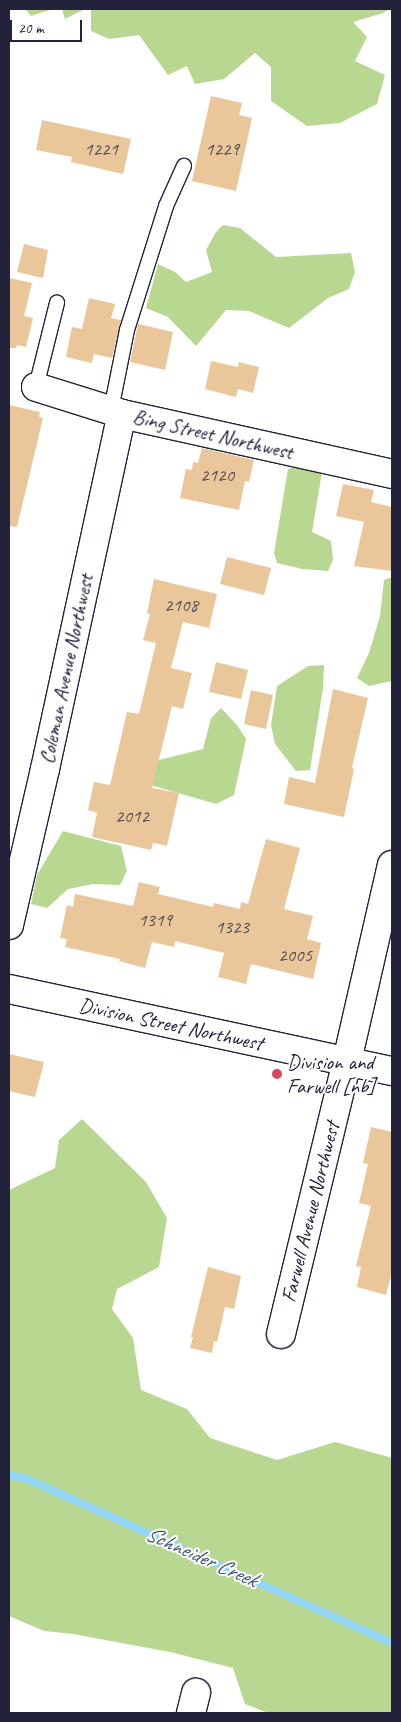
<!DOCTYPE html>
<html>
<head>
<meta charset="utf-8">
<style>
	body { margin:0 }
	#map { position:relative; width:401px; height:1722px; overflow:hidden; background:#fff; font-family:Caveat,sans-serif }
	div>[style] { position:absolute }
	.green>* { inset:0; background:#b8d891 }
	.stream>* { height:8px; margin:-4px; padding:0 4px; transform-origin:4px; border-radius:4px; background:#95d5f6 }
	.building>* { inset:0; background:#e9c79a }
	.roads { filter:drop-shadow(1px 0 #22223b) drop-shadow(-1px 0 #22223b) drop-shadow(0 1px #22223b) drop-shadow(0 -1px #22223b) }
	.service>* { height:14px; margin:-7px; padding:0 7px; transform-origin:7px; border-radius:7px; background:#fff }
	.minor>* { height:28px; margin:-14px; padding:0 14px; transform-origin:14px; border-radius:14px; background:#fff }
	.tertiary>* { height:28px; margin:-14px; padding:0 14px; transform-origin:14px; border-radius:14px; background:#fff }
	.dots>* { width:14px; height:14px; translate:-50% -50%; box-sizing:border-box; border:2px solid #fff; border-radius:50% }
	span { translate:-50% -50%; white-space:nowrap; text-align:center; line-height:1.15; -webkit-text-stroke:4px #fff; paint-order:stroke }
	.number-label { font-size:19px; color:#544b53 }
	.number-label span { -webkit-text-stroke-width:0 }
	.street-label { font-size:21px; color:#22223b }
	.poi-label { font-size:21px; color:#22223b }
	.left { translate:0 -50%; text-align:left }
	.water-label { font-size:22px; color:#445873; font-style:italic }
	.frame { position:absolute; inset:0; border:10px solid #22223b; pointer-events:none }
	.scale { position:absolute; left:10px; top:20px; width:72px; height:22px; box-sizing:border-box; border:2px solid #22223b; border-top:0; padding-left:6px; font-size:15px; line-height:18px; white-space:nowrap; color:#22223b; -webkit-text-stroke:4px #fff; paint-order:stroke }
</style>
</head>
<body>
<div id="map">
	<div class="green">
		<i style="clip-path:polygon(25px 9px,53px 9px,31px 16px)"></i>
		<i style="clip-path:polygon(62px 9px,85px 9px,65px 19px)"></i>
		<i style="clip-path:polygon(91px 9px,390px 9px,383px 13px,353px 22px,367px 37px,355px 61px,385px 75px,377px 104px,340px 123px,307px 126px,271px 101px,271px 67px,255px 53px,224px 79px,195px 84px,187px 66px,168px 75px,139px 35px,109px 39px,91px 31px)"></i>
		<i style="clip-path:polygon(223px 225px,240px 228px,276px 257px,351px 253px,355px 272px,349px 289px,328px 298px,289px 328px,249px 311px,226px 310px,196px 346px,168px 317px,146px 308px,158px 264px,175px 272px,186px 282px,212px 272px,206px 250px,216px 232px)"></i>
		<i style="clip-path:polygon(310px 462px,322px 472px,312px 532px,331px 541px,333px 560px,328px 571px,302px 569px,277px 563px,274px 553px,288px 469px)"></i>
		<i style="clip-path:polygon(392px 577px,392px 681px,369px 686px,357px 678px,369px 653px,380px 616px,384px 580px)"></i>
		<i style="clip-path:polygon(324px 665px,323px 688px,310px 770px,296px 771px,275px 744px,271px 725px,277px 686px,308px 666px)"></i>
		<i style="clip-path:polygon(221px 708px,237px 725px,246px 739px,234px 795px,216px 804px,147px 784px,147px 763px,203px 749px,211px 718px)"></i>
		<i style="clip-path:polygon(63px 831px,121px 846px,127px 871px,120px 885px,93px 884px,68px 889px,47px 908px,31px 904px,37px 875px)"></i>
		<i style="clip-path:polygon(82px 1119px,146px 1182px,167px 1218px,159px 1267px,117px 1289px,112px 1309px,133px 1338px,141px 1390px,187px 1409px,210px 1438px,277px 1460px,335px 1442px,392px 1458px,392px 1713px,268px 1713px,245px 1704px,233px 1668px,170px 1652px,73px 1634px,44px 1631px,9px 1616px,9px 1190px,55px 1168px,59px 1140px)"></i>
	</div>
	<div class="stream">
		<i style="left:9px;top:1475px;width:16px;rotate:11deg"></i>
		<i style="left:25px;top:1478px;width:402px;rotate:24.2deg"></i>
	</div>
	<div class="building">
		<i style="clip-path:polygon(211px 96px,242px 103px,239px 115px,252px 118px,236px 191px,192px 181px)"></i>
		<i style="clip-path:polygon(42px 120px,131px 139px,123px 174px,71px 162px,72px 157px,36px 150px)"></i>
		<i style="clip-path:polygon(24px 244px,48px 250px,43px 278px,17px 272px)"></i>
		<i style="clip-path:polygon(9px 278px,32px 283px,24px 316px,33px 318px,26px 347px,17px 345px,16px 348px,9px 348px)"></i>
		<i style="clip-path:polygon(89px 298px,115px 304px,111px 318px,121px 320px,112px 358px,94px 354px,92px 363px,66px 357px,72px 327px,82px 329px)"></i>
		<i style="clip-path:polygon(138px 324px,173px 332px,165px 370px,130px 362px)"></i>
		<i style="clip-path:polygon(211px 361px,238px 367px,239px 362px,259px 367px,253px 393px,238px 389px,236px 397px,205px 389px)"></i>
		<i style="clip-path:polygon(9px 405px,40px 412px,39px 417px,43px 418px,17px 527px,9px 526px)"></i>
		<i style="clip-path:polygon(202px 448px,254px 460px,249px 482px,245px 481px,239px 510px,180px 498px,186px 469px,192px 470px,193px 462px,198px 463px)"></i>
		<i style="clip-path:polygon(343px 484px,374px 490px,371px 502px,392px 507px,392px 571px,354px 566px,364px 522px,336px 516px)"></i>
		<i style="clip-path:polygon(227px 557px,271px 568px,264px 595px,220px 584px)"></i>
		<i style="clip-path:polygon(154px 579px,217px 594px,209px 628px,183px 622px,171px 668px,192px 673px,183px 709px,172px 706px,152px 788px,179px 793px,167px 846px,153px 843px,151px 850px,92px 837px,97px 813px,88px 810px,94px 782px,110px 785px,127px 712px,139px 714px,156px 643px,143px 640px,150px 614px,147px 613px)"></i>
		<i style="clip-path:polygon(216px 662px,248px 670px,241px 699px,209px 692px)"></i>
		<i style="clip-path:polygon(333px 689px,368px 698px,352px 768px,354px 769px,344px 817px,284px 804px,289px 777px,315px 783px)"></i>
		<i style="clip-path:polygon(251px 690px,273px 695px,266px 729px,244px 724px)"></i>
		<i style="clip-path:polygon(266px 839px,300px 848px,284px 909px,313px 916px,307px 939px,321px 943px,313px 979px,251px 964px,246px 984px,218px 977px,224px 953px,175px 941px,174px 947px,152px 942px,145px 968px,119px 961px,120px 959px,65px 947px,67px 939px,60px 938px,67px 905px,73px 907px,75px 894px,133px 906px,139px 882px,160px 887px,158px 894px,213px 907px,214px 903px,240px 909px,241px 902px,248px 904px)"></i>
		<i style="clip-path:polygon(9px 1054px,44px 1062px,35px 1097px,9px 1091px)"></i>
		<i style="clip-path:polygon(371px 1127px,392px 1132px,392px 1272px,386px 1295px,357px 1287px,361px 1267px,356px 1266px,371px 1206px,359px 1203px,368px 1164px,363px 1163px)"></i>
		<i style="clip-path:polygon(208px 1267px,241px 1276px,234px 1309px,225px 1307px,217px 1342px,214px 1341px,212px 1353px,190px 1348px,193px 1337px,191px 1337px)"></i>
	</div>
	<div class="roads">
		<div class="service">
			<i style="left:36px;top:387px;width:87px;rotate:-76deg"></i>
			<i style="left:111px;top:410px;width:82px;rotate:-78.7deg"></i>
			<i style="left:127px;top:330px;width:130px;rotate:-72.5deg"></i>
			<i style="left:166px;top:206px;width:44px;rotate:-65.8deg"></i>
		</div>
		<div class="minor">
			<i style="left:36px;top:387px;width:90px;rotate:17.4deg"></i>
			<i style="left:122px;top:414px;width:277px;rotate:12.5deg"></i>
			<i style="left:9px;top:925px;width:160px;rotate:-77deg"></i>
			<i style="left:45px;top:769px;width:363px;rotate:-77.8deg"></i>
			<i style="left:281px;top:1334px;width:281px;rotate:-76.4deg"></i>
			<i style="left:191px;top:1713px;width:21px;rotate:-76deg"></i>
		</div>
		<div class="tertiary">
			<i style="left:9px;top:989px;width:392px;rotate:12.1deg"></i>
			<i style="left:347px;top:1061px;width:201px;rotate:-77.1deg"></i>
		</div>
	</div>
	<div class="dots">
		<i style="left:277px;top:1074px;background:#d1495b"></i>
	</div>
	<div class="number-label">
		<span style="left:101px;top:150px">1221</span>
		<span style="left:222px;top:150px">1229</span>
		<span style="left:217px;top:476px">2120</span>
		<span style="left:181px;top:606px">2108</span>
		<span style="left:132px;top:817px">2012</span>
		<span style="left:155px;top:921px">1319</span>
		<span style="left:232px;top:928px">1323</span>
		<span style="left:295px;top:956px">2005</span>
	</div>
	<div class="street-label">
		<span style="left:213px;top:434px;rotate:13deg">Bing Street Northwest</span>
		<span style="left:66px;top:669px;rotate:-78deg">Coleman Avenue Northwest</span>
		<span style="left:171px;top:1024px;rotate:12deg">Division Street Northwest</span>
		<span style="left:310px;top:1212px;rotate:-76deg">Farwell Avenue Northwest</span>
	</div>
	<div class="poi-label">
		<span class="left" style="left:287px;top:1074px">Division and<br>Farwell [nb]</span>
	</div>
	<div class="water-label">
		<span style="left:201px;top:1557px;rotate:24deg">Schneider Creek</span>
	</div>
	<div class="frame"></div>
	<div class="scale">20 m</div>
</div>
</body>
</html>
